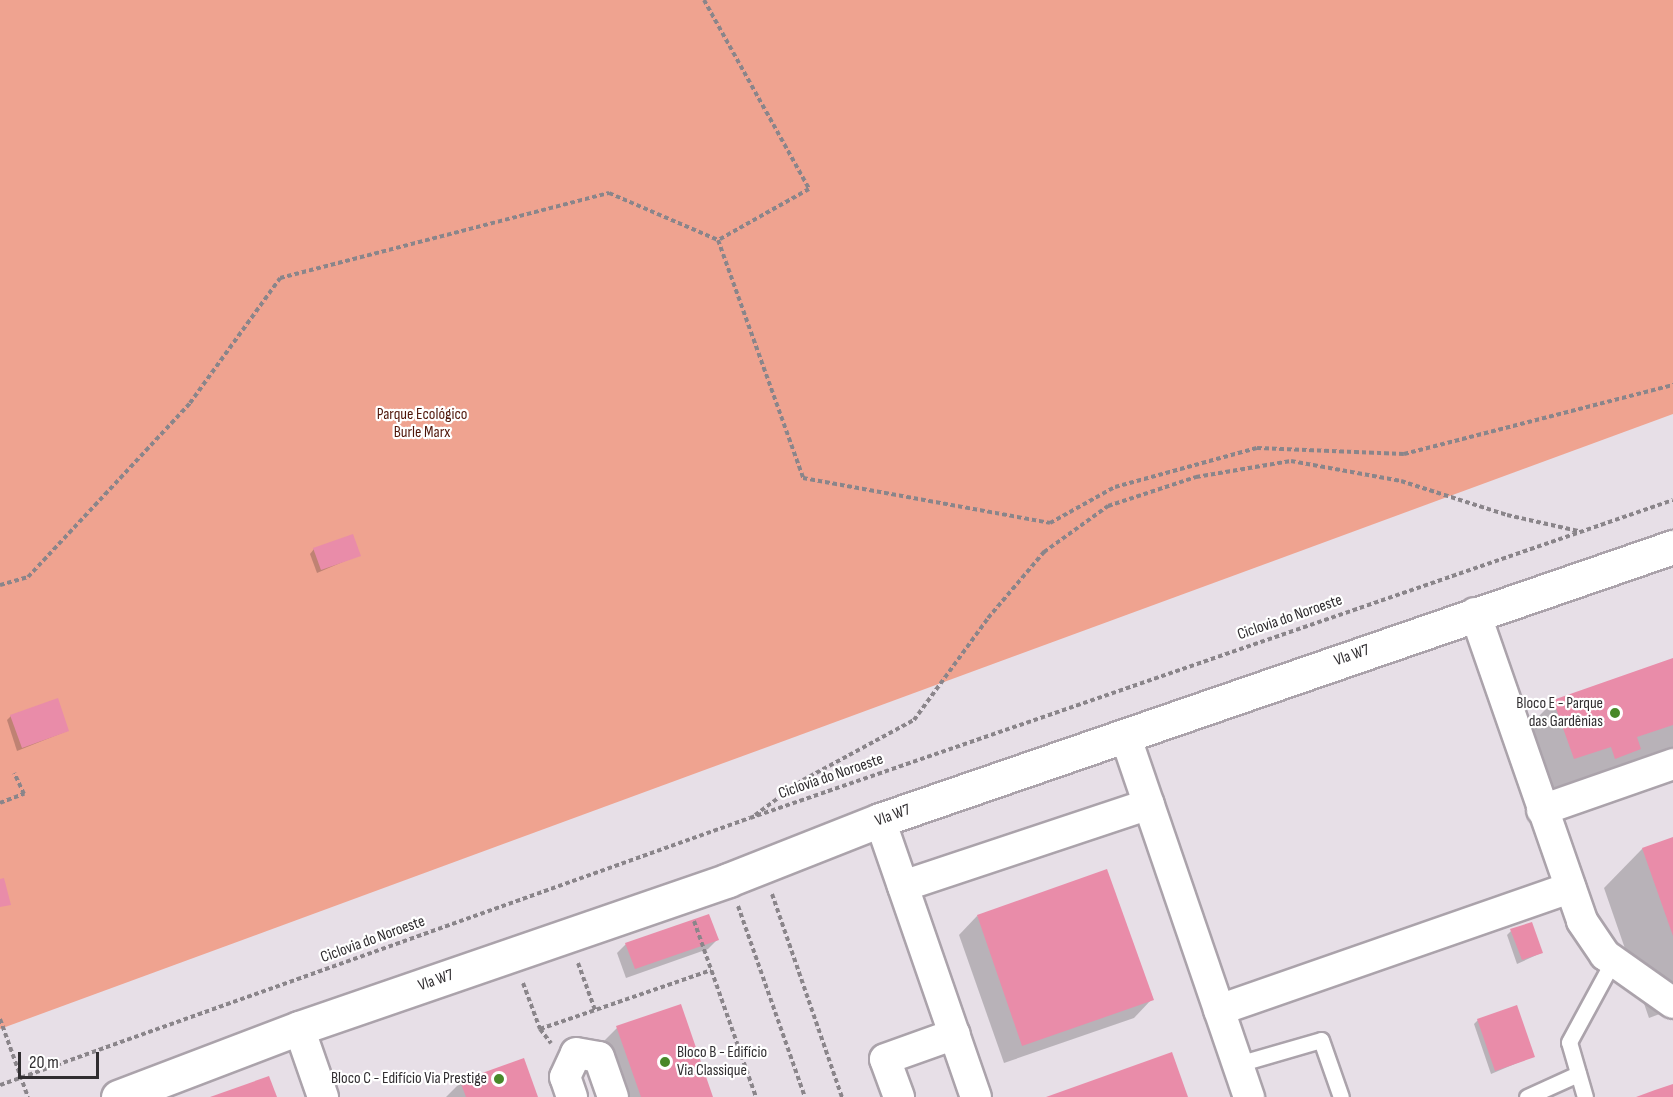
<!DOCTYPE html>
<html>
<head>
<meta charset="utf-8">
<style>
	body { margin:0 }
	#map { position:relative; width:1673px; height:1097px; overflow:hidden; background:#e7dfe7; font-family:"Sofia Sans Condensed",sans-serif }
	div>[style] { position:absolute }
	.green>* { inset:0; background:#efa390 }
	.shadow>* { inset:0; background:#0003 }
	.building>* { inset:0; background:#e98ca9 }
	.path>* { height:4px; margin-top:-2px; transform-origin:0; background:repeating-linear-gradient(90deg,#8a858a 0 4.5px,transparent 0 7.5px) }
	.roads { filter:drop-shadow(2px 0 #aba3ab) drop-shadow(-2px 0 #aba3ab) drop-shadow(0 2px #aba3ab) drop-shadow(0 -2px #aba3ab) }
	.lane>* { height:15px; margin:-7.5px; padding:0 7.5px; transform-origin:7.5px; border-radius:7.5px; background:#fff }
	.street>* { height:30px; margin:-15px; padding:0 15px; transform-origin:15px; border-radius:15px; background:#fff }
	.secondary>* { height:33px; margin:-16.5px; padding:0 16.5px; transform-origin:16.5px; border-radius:16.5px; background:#fff }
	.dots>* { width:16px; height:16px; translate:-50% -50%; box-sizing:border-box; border:3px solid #fff; border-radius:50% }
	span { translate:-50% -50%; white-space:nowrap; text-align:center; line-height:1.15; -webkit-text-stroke:4.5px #fff; paint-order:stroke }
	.park-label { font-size:16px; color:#4f1609 }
	.street-label { font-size:16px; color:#302d30 }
	.poi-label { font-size:16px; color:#302d30 }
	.right { translate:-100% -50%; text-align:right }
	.left { translate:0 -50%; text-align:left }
	.scale { position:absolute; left:18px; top:1052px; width:81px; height:27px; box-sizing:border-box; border:3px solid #302d30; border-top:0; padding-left:8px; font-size:18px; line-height:21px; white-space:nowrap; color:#302d30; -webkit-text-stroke:4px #fff; paint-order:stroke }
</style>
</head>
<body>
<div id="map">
	<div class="green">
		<i style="clip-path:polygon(0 0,1673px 0,1673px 414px,0 1029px)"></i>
	</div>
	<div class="shadow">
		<i style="clip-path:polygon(314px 549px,359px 555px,317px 573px,310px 554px)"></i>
		<i style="clip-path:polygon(1673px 660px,1673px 762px,1535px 797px,1515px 740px,1554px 701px)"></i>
		<i style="clip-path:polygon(11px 716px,67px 731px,17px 751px,7px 720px)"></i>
		<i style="clip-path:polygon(1673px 839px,1673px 1009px,1649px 1018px,1604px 888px,1642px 849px)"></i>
		<i style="clip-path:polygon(977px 916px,1152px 999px,1134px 1018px,1004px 1063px,959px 935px)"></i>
		<i style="clip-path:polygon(1511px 931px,1541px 953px,1517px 964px,1507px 935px)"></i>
		<i style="clip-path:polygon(717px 940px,708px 949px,626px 978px,617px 953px,626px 944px)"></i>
		<i style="clip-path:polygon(1478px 1020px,1534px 1056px,1491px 1074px,1474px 1024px)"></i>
		<i style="clip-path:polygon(617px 1028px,712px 1097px,596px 1097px,584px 1061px)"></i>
		<i style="clip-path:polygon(461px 1082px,536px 1097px,446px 1097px)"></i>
	</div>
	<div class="building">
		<i style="clip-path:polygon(353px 534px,361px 556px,321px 570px,313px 548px)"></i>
		<i style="clip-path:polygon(1673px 658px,1673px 725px,1637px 737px,1641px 749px,1615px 759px,1611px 747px,1574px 759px,1553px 700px)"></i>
		<i style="clip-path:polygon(58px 698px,69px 731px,22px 748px,10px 715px)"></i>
		<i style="clip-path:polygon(1673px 837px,1673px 936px,1642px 848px)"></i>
		<i style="clip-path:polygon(1107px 869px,1154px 1000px,1022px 1046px,977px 915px)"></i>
		<i style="clip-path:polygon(4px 878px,11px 905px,0 907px,0 879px)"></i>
		<i style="clip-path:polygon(709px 914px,719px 940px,635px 969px,625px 943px)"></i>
		<i style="clip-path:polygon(1532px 922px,1543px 953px,1522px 960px,1510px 929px)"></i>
		<i style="clip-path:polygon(681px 1004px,713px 1097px,641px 1097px,616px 1026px)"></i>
		<i style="clip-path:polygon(1517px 1005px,1535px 1057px,1495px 1071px,1477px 1019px)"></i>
		<i style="clip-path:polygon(1172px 1052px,1188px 1097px,1046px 1097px)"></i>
		<i style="clip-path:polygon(524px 1058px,538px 1097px,466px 1097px,460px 1081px)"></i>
		<i style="clip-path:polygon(269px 1076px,277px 1097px,210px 1097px)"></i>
		<i style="clip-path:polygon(1673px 1084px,1673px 1097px,1636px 1097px,1655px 1090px)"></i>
	</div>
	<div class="path">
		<i style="left:704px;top:0;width:216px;rotate:60.9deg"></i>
		<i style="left:809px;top:189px;width:104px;rotate:150.7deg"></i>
		<i style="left:0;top:585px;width:29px;rotate:-16deg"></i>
		<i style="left:28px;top:577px;width:238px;rotate:-47deg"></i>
		<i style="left:190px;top:403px;width:154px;rotate:-54.2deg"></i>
		<i style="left:280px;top:278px;width:340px;rotate:-14.5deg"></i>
		<i style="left:609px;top:193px;width:119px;rotate:23.3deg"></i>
		<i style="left:718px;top:240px;width:253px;rotate:70.3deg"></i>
		<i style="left:803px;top:478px;width:251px;rotate:10.3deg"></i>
		<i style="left:1050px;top:523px;width:74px;rotate:-29deg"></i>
		<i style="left:1115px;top:487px;width:147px;rotate:-15.4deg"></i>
		<i style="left:1257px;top:448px;width:147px;rotate:2.3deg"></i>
		<i style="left:1404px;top:454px;width:278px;rotate:-14.4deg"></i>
		<i style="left:0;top:803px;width:26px;rotate:-21deg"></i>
		<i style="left:24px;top:794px;width:23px;rotate:-115deg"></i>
		<i style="left:755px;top:815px;width:59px;rotate:-36.1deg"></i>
		<i style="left:803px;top:780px;width:126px;rotate:-28.4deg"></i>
		<i style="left:914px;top:720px;width:126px;rotate:-54deg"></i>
		<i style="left:988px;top:618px;width:87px;rotate:-49.7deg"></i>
		<i style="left:1044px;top:552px;width:79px;rotate:-35.7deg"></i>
		<i style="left:1108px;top:506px;width:93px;rotate:-18.2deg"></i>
		<i style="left:1196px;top:477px;width:96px;rotate:-9.6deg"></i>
		<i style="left:1291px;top:461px;width:112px;rotate:10.3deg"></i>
		<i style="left:1401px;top:481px;width:111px;rotate:17.8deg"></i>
		<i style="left:1507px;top:515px;width:73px;rotate:12.7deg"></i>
		<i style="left:772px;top:894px;width:215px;rotate:71deg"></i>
		<i style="left:738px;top:906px;width:202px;rotate:70.7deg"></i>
		<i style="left:694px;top:921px;width:187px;rotate:70.6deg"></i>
		<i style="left:578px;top:963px;width:50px;rotate:70.1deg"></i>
		<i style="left:523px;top:983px;width:49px;rotate:69.7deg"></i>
		<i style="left:540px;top:1029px;width:181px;rotate:-19deg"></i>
		<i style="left:0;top:1019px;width:83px;rotate:70.3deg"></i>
		<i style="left:540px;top:1029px;width:18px;rotate:52deg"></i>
		<i style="left:0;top:1085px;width:796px;rotate:-19.6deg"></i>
		<i style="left:750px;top:818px;width:976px;rotate:-19.01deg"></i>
	</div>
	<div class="roads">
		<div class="lane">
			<i style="left:1238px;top:1064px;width:86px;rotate:-16.1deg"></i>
			<i style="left:1321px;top:1040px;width:60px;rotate:70.7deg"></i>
			<i style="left:1527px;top:1097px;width:56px;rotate:-24.3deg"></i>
			<i style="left:1585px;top:1097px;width:57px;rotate:-106.2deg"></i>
			<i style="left:1569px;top:1042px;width:92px;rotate:-61.5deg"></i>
		</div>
		<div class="street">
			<i style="left:1475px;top:613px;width:326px;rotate:70.8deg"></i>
			<i style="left:1582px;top:921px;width:41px;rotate:55.9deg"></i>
			<i style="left:1605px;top:955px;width:83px;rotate:35.2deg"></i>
			<i style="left:1125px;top:735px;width:383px;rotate:71.1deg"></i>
			<i style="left:1542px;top:810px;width:139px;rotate:-19.3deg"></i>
			<i style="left:880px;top:820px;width:293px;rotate:70.9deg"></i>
			<i style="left:903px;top:886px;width:259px;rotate:-18.4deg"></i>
			<i style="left:1219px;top:1010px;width:372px;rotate:-19.2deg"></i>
			<i style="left:299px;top:1028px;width:73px;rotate:70.8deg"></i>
			<i style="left:572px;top:1097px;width:21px;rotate:-109deg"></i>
			<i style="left:565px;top:1077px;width:26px;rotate:-65deg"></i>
			<i style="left:576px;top:1053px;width:23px;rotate:10deg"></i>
			<i style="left:599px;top:1057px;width:42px;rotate:70.7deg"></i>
			<i style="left:899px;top:1097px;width:40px;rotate:-110.2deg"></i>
			<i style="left:885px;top:1059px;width:74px;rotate:-19.7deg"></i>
		</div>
		<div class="secondary">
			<i style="left:118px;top:1097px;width:194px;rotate:-20.9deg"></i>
			<i style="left:299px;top:1028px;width:454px;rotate:-19deg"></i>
			<i style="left:728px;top:880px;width:163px;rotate:-21.5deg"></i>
			<i style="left:880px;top:820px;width:839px;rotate:-19deg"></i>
		</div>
	</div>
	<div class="dots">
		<i style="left:1615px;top:713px;background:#488829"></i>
		<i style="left:665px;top:1062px;background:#488829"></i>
		<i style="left:499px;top:1079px;background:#488829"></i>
	</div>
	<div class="park-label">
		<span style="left:422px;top:424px">Parque Ecológico<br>Burle Marx</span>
	</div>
	<div class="street-label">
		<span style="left:1290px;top:618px;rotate:-19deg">Ciclovia do Noroeste</span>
		<span style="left:1352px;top:656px;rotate:-19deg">Vla W7</span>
		<span style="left:831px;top:777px;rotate:-19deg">Ciclovia do Noroeste</span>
		<span style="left:893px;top:816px;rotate:-20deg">Vla W7</span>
		<span style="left:373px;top:940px;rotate:-20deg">Ciclovia do Noroeste</span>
		<span style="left:436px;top:981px;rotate:-19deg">Vla W7</span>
	</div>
	<div class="poi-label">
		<span class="right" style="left:1603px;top:713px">Bloco E - Parque<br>das Gardênias</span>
		<span class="left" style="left:677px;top:1062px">Bloco B - Edifício<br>Via Classique</span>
		<span class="right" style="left:487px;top:1079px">Bloco C - Edifício Via Prestige</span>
	</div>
	<div class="scale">20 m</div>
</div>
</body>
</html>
